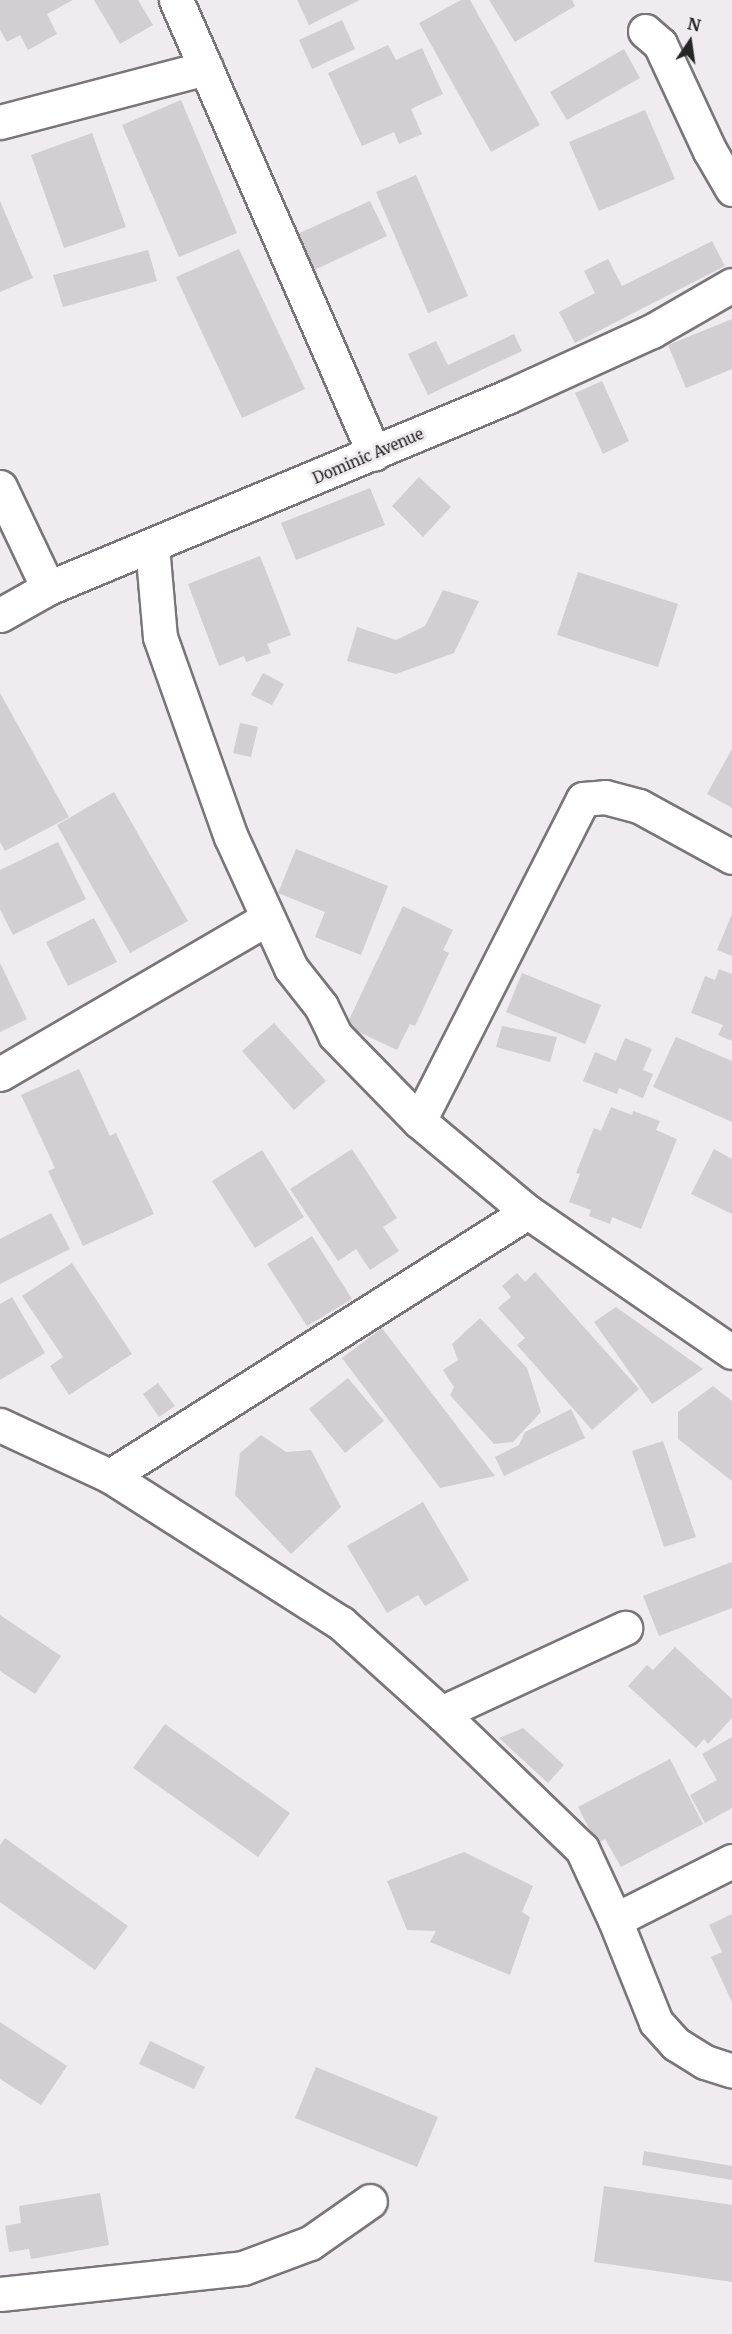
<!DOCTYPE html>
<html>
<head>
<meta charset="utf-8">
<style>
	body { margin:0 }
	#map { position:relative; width:732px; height:2334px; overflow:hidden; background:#efebee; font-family:Merriweather,serif }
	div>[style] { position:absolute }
	.building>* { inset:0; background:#d2ced1 }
	.roads { filter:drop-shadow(2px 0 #797578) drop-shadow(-2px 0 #797578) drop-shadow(0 2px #797578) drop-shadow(0 -2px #797578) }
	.minor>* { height:33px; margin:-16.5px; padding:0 16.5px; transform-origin:16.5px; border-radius:16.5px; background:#fff }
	span { translate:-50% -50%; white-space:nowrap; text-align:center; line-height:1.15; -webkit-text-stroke:6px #efebee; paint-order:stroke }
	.street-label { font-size:15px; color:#262526 }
	.north { position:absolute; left:660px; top:12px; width:60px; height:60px; -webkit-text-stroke:4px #efebee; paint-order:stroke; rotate:13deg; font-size:16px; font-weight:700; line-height:24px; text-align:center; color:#262526 }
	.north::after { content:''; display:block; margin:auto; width:21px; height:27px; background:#262526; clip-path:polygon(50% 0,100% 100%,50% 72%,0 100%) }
</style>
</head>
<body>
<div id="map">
	<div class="building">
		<i style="clip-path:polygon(0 0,73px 0,47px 14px,57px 34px,28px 50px,20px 35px,7px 42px,0 30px)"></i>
		<i style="clip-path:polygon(94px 0,138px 0,153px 25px,120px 44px)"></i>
		<i style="clip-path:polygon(297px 0,360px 0,309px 25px)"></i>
		<i style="clip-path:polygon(461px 0,470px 0,540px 125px,491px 152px,419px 23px)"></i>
		<i style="clip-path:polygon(489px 0,572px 0,575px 6px,515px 42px)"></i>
		<i style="clip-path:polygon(342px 20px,355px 49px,312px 69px,299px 40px)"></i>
		<i style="clip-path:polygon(388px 45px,396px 60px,422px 48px,443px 94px,411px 109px,422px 134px,399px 144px,394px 132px,362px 146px,328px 73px)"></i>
		<i style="clip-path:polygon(624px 49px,640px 78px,567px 120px,550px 92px)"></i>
		<i style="clip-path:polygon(181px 100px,237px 233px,179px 257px,122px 125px)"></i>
		<i style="clip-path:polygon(645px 110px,675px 179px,599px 211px,569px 142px)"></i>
		<i style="clip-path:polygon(92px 133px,126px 227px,64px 248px,31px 155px)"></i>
		<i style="clip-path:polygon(416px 175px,468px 296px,428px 313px,376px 192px)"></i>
		<i style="clip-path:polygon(0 201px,33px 278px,0 292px)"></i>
		<i style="clip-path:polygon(370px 201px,387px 236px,310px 272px,293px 236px)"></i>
		<i style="clip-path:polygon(712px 241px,725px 266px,575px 343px,559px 312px,595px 293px,584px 271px,608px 259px,622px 286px)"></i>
		<i style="clip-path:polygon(239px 249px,305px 389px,242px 418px,176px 277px)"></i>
		<i style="clip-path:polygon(148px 250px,157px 281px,63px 307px,53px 275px)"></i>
		<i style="clip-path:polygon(732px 319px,732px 369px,686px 388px,668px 345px)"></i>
		<i style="clip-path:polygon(514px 334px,522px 351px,428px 395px,408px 354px,436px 341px,448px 365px)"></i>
		<i style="clip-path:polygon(602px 381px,629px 441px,603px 454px,575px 393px)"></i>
		<i style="clip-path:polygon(419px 477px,451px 507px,423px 537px,392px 506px)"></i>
		<i style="clip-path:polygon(370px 488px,385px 525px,296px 560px,281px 523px)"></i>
		<i style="clip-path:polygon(260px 556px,291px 635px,267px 644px,271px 653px,246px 662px,244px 656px,219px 666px,188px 584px)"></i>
		<i style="clip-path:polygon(578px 572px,678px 604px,658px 667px,557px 635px)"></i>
		<i style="clip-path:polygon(443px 590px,479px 601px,454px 653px,396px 674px,347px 661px,357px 627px,396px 640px,425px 626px)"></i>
		<i style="clip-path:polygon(263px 673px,284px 684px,272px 705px,251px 695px)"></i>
		<i style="clip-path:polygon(0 693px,69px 817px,5px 851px,0 842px)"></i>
		<i style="clip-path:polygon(240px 723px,258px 727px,251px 757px,233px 753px)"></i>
		<i style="clip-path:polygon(732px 749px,732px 808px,707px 794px)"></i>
		<i style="clip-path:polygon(114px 792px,188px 921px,130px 953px,57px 825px)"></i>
		<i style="clip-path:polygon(58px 842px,86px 899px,13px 935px,0 909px,0 870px)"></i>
		<i style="clip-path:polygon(296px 849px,388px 886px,361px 955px,315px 937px,325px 912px,278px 893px)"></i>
		<i style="clip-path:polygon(403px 906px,453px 930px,443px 950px,449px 953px,415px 1026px,410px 1024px,397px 1050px,346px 1026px)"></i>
		<i style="clip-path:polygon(732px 914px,732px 956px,717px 950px)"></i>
		<i style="clip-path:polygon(94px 918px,117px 962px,68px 986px,46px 942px)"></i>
		<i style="clip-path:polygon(0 963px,27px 1019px,0 1032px)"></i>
		<i style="clip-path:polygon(719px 969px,732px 974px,732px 1041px,718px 1035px,723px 1025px,691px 1013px,705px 976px,715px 980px)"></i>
		<i style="clip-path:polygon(522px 973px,601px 1005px,585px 1044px,506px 1012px)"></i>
		<i style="clip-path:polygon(274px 1023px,326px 1081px,294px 1110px,242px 1051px)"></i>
		<i style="clip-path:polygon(502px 1026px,557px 1037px,550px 1062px,496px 1047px)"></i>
		<i style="clip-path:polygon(676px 1037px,732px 1061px,732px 1122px,653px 1087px)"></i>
		<i style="clip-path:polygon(625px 1038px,652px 1049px,643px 1070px,653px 1074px,643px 1098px,619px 1088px,617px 1094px,583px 1081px,595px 1052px,616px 1061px)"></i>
		<i style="clip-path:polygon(79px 1069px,110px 1136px,116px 1133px,154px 1214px,83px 1246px,48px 1171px,55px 1168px,21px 1095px)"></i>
		<i style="clip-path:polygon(611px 1107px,632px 1115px,633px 1111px,660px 1121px,656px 1130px,677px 1139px,641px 1229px,612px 1217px,610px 1224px,589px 1216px,591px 1210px,569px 1202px,580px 1174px,576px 1173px,594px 1128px,601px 1131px)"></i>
		<i style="clip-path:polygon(352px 1149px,397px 1218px,383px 1227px,399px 1251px,370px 1270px,356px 1249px,338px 1261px,290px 1189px)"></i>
		<i style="clip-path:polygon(714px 1149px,732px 1159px,732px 1214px,691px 1194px)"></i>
		<i style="clip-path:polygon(262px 1150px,304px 1217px,255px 1248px,212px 1181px)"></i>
		<i style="clip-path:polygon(51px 1213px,70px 1249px,0 1284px,0 1239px)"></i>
		<i style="clip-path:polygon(312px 1236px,352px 1299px,307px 1326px,267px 1264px)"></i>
		<i style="clip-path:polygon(72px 1263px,132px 1354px,69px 1395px,50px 1366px,63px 1357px,22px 1296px)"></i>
		<i style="clip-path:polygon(535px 1272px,639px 1389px,592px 1430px,517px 1345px,525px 1338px,498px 1308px,511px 1297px,502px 1286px,517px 1273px,525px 1282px)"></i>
		<i style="clip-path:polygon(12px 1297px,45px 1353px,0 1380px,0 1304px)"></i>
		<i style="clip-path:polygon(616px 1307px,703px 1369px,652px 1404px,594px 1322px)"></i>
		<i style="clip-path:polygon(480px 1318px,527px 1368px,541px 1412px,513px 1442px,494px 1444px,450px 1395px,454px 1387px,443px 1370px,458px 1360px,452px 1344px)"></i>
		<i style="clip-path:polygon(382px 1328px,495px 1476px,440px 1488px,342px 1358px)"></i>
		<i style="clip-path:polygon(348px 1378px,384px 1421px,345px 1453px,309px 1409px)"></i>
		<i style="clip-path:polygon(158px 1383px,175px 1406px,159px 1417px,143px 1394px)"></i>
		<i style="clip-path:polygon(713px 1386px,732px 1401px,732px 1481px,678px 1439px,678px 1412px)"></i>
		<i style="clip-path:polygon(571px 1409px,585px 1438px,504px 1476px,495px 1457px,519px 1445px,525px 1432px)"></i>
		<i style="clip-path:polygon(261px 1435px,286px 1452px,311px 1450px,341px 1507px,291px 1554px,235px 1495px,240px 1453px)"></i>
		<i style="clip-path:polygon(663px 1441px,696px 1537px,664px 1547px,632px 1451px)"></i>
		<i style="clip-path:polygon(423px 1502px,469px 1580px,425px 1606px,418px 1595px,387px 1613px,347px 1546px)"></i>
		<i style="clip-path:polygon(732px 1562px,732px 1608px,659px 1636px,643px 1596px)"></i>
		<i style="clip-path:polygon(0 1615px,61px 1656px,35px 1694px,0 1671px)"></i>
		<i style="clip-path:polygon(675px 1647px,732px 1699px,732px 1718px,708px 1744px,704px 1739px,696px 1748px,628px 1686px,647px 1665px,653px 1670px)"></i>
		<i style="clip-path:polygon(165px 1724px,290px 1813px,258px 1857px,133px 1768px)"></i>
		<i style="clip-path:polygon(523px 1728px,564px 1765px,548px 1783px,499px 1738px)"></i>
		<i style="clip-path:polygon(732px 1737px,732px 1808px,705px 1823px,690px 1795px,717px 1780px,702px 1754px)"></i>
		<i style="clip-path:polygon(670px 1759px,703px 1824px,621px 1867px,605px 1839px,597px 1844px,578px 1807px)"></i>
		<i style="clip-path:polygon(5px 1838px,128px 1926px,95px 1970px,0 1902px,0 1845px)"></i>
		<i style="clip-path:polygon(464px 1852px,533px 1886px,522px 1912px,530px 1917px,510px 1975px,430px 1942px,436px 1931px,407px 1930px,387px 1881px)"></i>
		<i style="clip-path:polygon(732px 1914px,732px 2002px,711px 1957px,722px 1952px,709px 1925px)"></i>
		<i style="clip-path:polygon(0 2022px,67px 2066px,41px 2105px,0 2079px)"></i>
		<i style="clip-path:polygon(150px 2041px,205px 2067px,194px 2089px,139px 2064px)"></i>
		<i style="clip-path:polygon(316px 2067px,438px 2117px,417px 2167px,295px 2118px)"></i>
		<i style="clip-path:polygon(644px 2151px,732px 2166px,732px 2180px,642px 2165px)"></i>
		<i style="clip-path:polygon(604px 2186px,732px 2205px,732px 2282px,594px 2262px)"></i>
		<i style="clip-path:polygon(100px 2193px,109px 2245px,31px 2259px,29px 2249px,9px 2252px,5px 2226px,21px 2223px,19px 2206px)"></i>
	</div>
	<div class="roads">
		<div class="minor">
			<i style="left:176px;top:0;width:495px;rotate:66.4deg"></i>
			<i style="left:645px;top:31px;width:20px;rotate:41deg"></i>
			<i style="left:660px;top:44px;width:118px;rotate:65deg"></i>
			<i style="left:710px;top:151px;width:44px;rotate:59.9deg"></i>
			<i style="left:0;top:122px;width:213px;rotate:-14.7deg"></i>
			<i style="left:0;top:487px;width:112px;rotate:64.6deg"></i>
			<i style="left:152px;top:546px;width:91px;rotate:85deg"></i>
			<i style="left:160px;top:637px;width:212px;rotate:70.5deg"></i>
			<i style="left:231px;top:837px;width:144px;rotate:65.4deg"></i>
			<i style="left:291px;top:968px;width:48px;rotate:51.7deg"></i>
			<i style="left:321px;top:1006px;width:32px;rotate:64deg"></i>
			<i style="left:335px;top:1035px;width:120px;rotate:45.7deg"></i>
			<i style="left:419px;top:1121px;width:142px;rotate:39.9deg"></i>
			<i style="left:528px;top:1212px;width:247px;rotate:34.5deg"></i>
			<i style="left:0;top:615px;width:55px;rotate:-29.4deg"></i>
			<i style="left:48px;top:588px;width:497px;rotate:-22.6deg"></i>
			<i style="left:507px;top:397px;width:159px;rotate:-24.5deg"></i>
			<i style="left:652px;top:331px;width:92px;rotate:-29.9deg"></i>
			<i style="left:0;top:1074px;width:310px;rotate:-30.2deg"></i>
			<i style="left:419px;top:1121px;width:361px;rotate:-63deg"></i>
			<i style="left:583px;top:799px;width:22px;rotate:-5deg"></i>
			<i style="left:605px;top:797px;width:35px;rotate:15deg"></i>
			<i style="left:639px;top:806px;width:106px;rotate:28.7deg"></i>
			<i style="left:0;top:1425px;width:121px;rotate:24.9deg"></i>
			<i style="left:110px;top:1476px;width:274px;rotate:32.5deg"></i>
			<i style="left:341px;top:1623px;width:135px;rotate:42deg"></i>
			<i style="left:441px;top:1713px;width:196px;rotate:44deg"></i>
			<i style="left:582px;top:1849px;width:78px;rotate:65.1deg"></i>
			<i style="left:615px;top:1920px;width:110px;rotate:68.1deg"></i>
			<i style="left:656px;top:2022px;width:30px;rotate:48deg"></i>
			<i style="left:676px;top:2044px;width:34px;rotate:32deg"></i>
			<i style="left:705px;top:2062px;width:28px;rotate:18deg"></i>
			<i style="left:110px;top:1476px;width:494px;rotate:-32.3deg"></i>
			<i style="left:441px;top:1713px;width:203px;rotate:-24.8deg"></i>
			<i style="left:615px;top:1920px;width:131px;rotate:-26.8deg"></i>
			<i style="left:0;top:2294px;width:244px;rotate:-6.1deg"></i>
			<i style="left:243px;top:2268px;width:72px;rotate:-20.5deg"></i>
			<i style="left:310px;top:2243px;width:73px;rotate:-35deg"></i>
		</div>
	</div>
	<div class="street-label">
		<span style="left:368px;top:456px;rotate:-23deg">Dominic Avenue</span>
	</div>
	<div class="north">N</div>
</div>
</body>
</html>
